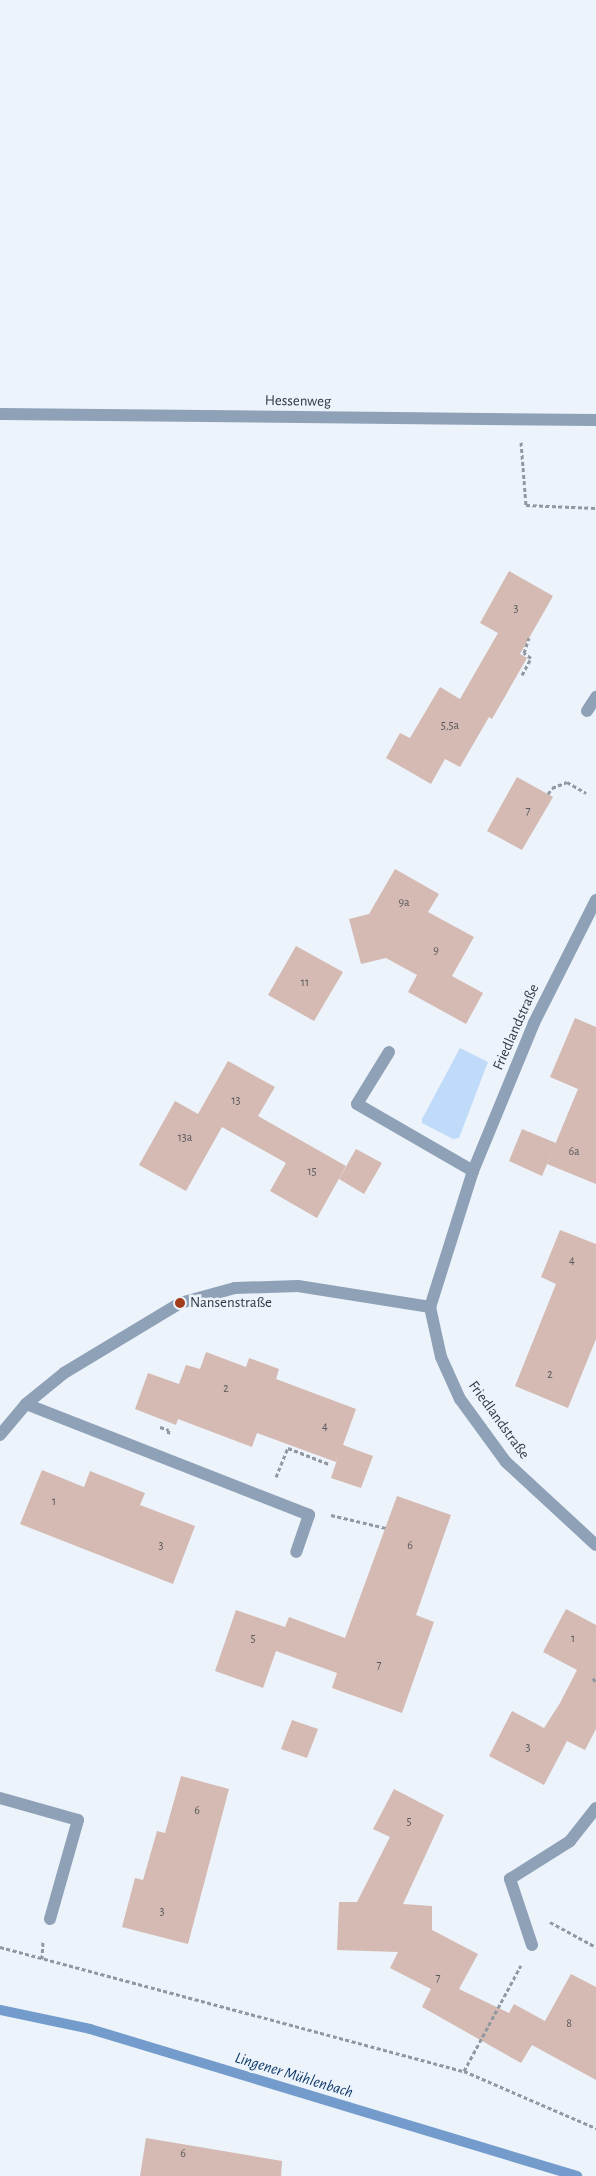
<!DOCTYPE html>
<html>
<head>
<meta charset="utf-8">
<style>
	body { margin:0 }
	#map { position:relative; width:596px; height:2176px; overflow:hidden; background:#edf3fb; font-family:"Alegreya Sans",sans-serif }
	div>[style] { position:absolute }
	.green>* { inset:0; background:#c0daf9 }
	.stream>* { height:10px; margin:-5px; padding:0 5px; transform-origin:5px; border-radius:5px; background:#739ccc }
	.building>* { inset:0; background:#d4bab2 }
	.path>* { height:3px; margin-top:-1.5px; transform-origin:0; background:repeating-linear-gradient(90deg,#91989f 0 4px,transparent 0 6.5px) }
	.minor>* { height:12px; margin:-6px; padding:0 6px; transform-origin:6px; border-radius:6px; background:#8ea1b7 }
	.dots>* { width:14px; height:14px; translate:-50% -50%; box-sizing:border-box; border:2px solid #edf3fb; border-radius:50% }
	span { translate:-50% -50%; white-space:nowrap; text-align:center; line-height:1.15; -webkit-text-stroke:5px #edf3fb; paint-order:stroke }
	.number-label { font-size:12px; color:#5a585c }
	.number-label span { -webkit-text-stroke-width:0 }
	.street-label { font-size:15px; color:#31383f }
	.poi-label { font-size:15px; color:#31383f }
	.left { translate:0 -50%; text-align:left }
	.water-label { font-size:16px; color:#0f3b69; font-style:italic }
</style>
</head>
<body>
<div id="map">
	<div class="green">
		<i style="clip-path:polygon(460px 1048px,488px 1062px,459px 1138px,453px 1139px,422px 1123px,422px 1119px)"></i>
	</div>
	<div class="stream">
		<i style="left:0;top:2010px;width:92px;rotate:11.9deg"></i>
		<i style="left:90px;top:2029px;width:509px;rotate:16.8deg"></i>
	</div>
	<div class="building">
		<i style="clip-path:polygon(509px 571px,553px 596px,520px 654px,527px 658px,492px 719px,489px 717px,460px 767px,445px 759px,431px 784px,386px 758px,400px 733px,410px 738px,440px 687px,460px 699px,498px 633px,480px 623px)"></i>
		<i style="clip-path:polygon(517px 777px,553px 797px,522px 850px,487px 831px)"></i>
		<i style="clip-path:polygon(395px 869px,439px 894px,428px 912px,474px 937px,452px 976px,483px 993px,466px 1024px,408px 992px,417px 975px,386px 958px,361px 964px,349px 919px,369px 914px)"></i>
		<i style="clip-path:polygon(296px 946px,343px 972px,314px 1021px,268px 995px)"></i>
		<i style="clip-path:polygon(575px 1018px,596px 1027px,596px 1184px,547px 1164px,578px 1089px,550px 1077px)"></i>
		<i style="clip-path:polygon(228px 1061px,275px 1087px,258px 1116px,346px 1166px,317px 1218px,270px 1191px,286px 1163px,222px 1127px,186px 1191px,139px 1165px,175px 1101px,198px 1114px)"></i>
		<i style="clip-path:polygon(522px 1129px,556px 1143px,542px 1176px,509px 1161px)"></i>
		<i style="clip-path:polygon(356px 1149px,382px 1163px,364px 1194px,339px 1179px)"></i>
		<i style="clip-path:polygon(560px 1230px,596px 1244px,596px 1339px,568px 1408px,515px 1386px,556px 1284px,541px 1277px)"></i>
		<i style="clip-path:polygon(206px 1352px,246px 1367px,249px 1358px,279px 1369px,276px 1379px,356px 1409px,343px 1445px,373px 1456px,361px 1488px,331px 1478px,338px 1457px,336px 1462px,257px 1433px,252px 1447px,178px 1419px,176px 1425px,135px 1409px,148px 1373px,179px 1384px,186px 1365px,200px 1369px)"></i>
		<i style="clip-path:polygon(42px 1470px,84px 1487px,90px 1471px,145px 1493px,140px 1505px,195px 1526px,173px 1584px,20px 1524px)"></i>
		<i style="clip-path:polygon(397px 1496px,451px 1515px,416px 1615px,434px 1622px,402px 1713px,332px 1688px,337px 1673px,276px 1651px,263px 1688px,215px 1671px,236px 1610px,285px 1627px,289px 1617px,345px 1638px)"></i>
		<i style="clip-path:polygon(566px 1609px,596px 1625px,596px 1729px,585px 1750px,567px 1741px,544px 1785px,489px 1756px,512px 1711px,544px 1728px,560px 1703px,577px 1670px,543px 1652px)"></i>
		<i style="clip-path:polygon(292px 1720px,318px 1729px,307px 1758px,281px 1749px)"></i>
		<i style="clip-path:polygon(181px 1776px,229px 1789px,188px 1944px,122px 1927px,135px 1878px,143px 1880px,157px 1831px,165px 1833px)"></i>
		<i style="clip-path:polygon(394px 1789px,444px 1815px,403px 1904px,432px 1906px,432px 1930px,478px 1954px,459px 1989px,509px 2013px,514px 2004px,545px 2021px,571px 1974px,596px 1987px,596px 2080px,532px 2045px,521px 2063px,422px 2007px,431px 1989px,390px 1968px,398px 1952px,337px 1950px,339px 1902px,357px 1902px,390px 1837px,373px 1829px)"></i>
		<i style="clip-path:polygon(146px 2138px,282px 2161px,281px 2176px,140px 2176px)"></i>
	</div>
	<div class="path">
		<i style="left:521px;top:442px;width:63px;rotate:85.5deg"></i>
		<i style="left:526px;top:505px;width:70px;rotate:2.5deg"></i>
		<i style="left:522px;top:675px;width:19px;rotate:-62deg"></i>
		<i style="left:531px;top:658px;width:9px;rotate:-144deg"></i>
		<i style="left:524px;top:653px;width:16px;rotate:-72deg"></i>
		<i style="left:548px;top:794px;width:7px;rotate:-56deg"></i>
		<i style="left:552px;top:788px;width:16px;rotate:-22deg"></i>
		<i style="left:567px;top:782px;width:22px;rotate:30deg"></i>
		<i style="left:160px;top:1427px;width:9px;rotate:18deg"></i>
		<i style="left:169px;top:1430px;width:5px;rotate:101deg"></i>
		<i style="left:276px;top:1477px;width:31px;rotate:-68deg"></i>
		<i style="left:288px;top:1448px;width:44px;rotate:21.3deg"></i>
		<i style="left:331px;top:1515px;width:57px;rotate:13.3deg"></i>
		<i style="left:593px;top:1678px;width:6px;rotate:59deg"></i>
		<i style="left:550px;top:1922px;width:52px;rotate:28.5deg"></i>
		<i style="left:0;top:1947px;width:480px;rotate:15deg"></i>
		<i style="left:464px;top:2071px;width:144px;rotate:23.4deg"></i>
		<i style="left:42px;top:1959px;width:19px;rotate:-87deg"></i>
		<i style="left:464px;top:2071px;width:120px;rotate:-61.7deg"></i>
	</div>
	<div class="minor">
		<i style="left:0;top:414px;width:596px;rotate:0.58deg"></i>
		<i style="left:587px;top:711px;width:17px;rotate:-57deg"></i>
		<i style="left:596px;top:900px;width:138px;rotate:116.8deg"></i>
		<i style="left:534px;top:1023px;width:160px;rotate:112.4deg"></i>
		<i style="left:473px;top:1171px;width:143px;rotate:107.5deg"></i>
		<i style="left:430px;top:1307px;width:51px;rotate:77.6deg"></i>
		<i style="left:441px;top:1357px;width:46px;rotate:65.7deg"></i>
		<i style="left:460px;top:1399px;width:78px;rotate:53.9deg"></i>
		<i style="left:506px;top:1462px;width:122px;rotate:42.7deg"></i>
		<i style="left:389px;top:1052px;width:61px;rotate:121.6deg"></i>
		<i style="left:357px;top:1104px;width:134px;rotate:30deg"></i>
		<i style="left:26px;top:1404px;width:304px;rotate:21.4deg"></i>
		<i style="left:309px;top:1515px;width:39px;rotate:109deg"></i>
		<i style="left:0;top:1435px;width:40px;rotate:-50deg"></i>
		<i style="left:26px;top:1404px;width:49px;rotate:-39.2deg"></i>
		<i style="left:64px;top:1373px;width:135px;rotate:-31.1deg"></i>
		<i style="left:180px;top:1303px;width:57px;rotate:-15.3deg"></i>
		<i style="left:235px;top:1288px;width:63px;rotate:-1.8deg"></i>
		<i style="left:298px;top:1286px;width:134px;rotate:9deg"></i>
		<i style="left:0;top:1798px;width:81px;rotate:15.8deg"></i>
		<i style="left:78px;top:1820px;width:103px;rotate:105.8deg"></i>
		<i style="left:532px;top:1945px;width:70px;rotate:-108.4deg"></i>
		<i style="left:510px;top:1879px;width:71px;rotate:-32.3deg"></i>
		<i style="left:570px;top:1841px;width:42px;rotate:-51.8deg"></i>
	</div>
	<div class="dots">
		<i style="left:180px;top:1303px;background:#a23a1c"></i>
	</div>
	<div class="number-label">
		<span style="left:516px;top:609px">3</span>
		<span style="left:450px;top:726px">5,5a</span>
		<span style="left:528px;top:811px">7</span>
		<span style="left:404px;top:903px">9a</span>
		<span style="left:436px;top:951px">9</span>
		<span style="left:305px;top:983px">11</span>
		<span style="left:236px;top:1101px">13</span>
		<span style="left:185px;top:1138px">13a</span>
		<span style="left:574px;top:1152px">6a</span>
		<span style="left:312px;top:1172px">15</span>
		<span style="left:572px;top:1261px">4</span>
		<span style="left:550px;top:1375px">2</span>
		<span style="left:226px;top:1389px">2</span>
		<span style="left:325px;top:1427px">4</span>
		<span style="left:54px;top:1502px">1</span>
		<span style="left:161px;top:1546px">3</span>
		<span style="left:410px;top:1546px">6</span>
		<span style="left:253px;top:1639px">5</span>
		<span style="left:573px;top:1639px">1</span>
		<span style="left:379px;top:1665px">7</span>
		<span style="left:528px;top:1748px">3</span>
		<span style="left:197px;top:1811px">6</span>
		<span style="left:409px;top:1822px">5</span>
		<span style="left:162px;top:1912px">3</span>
		<span style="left:438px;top:1978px">7</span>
		<span style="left:569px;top:2024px">8</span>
		<span style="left:183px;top:2154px">6</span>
	</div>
	<div class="street-label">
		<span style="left:298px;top:401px;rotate:1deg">Hessenweg</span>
		<span style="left:516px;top:1027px;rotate:-66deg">Friedlandstraße</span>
		<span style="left:499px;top:1420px;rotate:54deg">Friedlandstraße</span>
	</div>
	<div class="poi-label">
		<span class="left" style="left:190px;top:1303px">Nansenstraße</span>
	</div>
	<div class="water-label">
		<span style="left:294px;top:2075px;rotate:17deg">Lingener Mühlenbach</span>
	</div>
</div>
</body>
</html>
